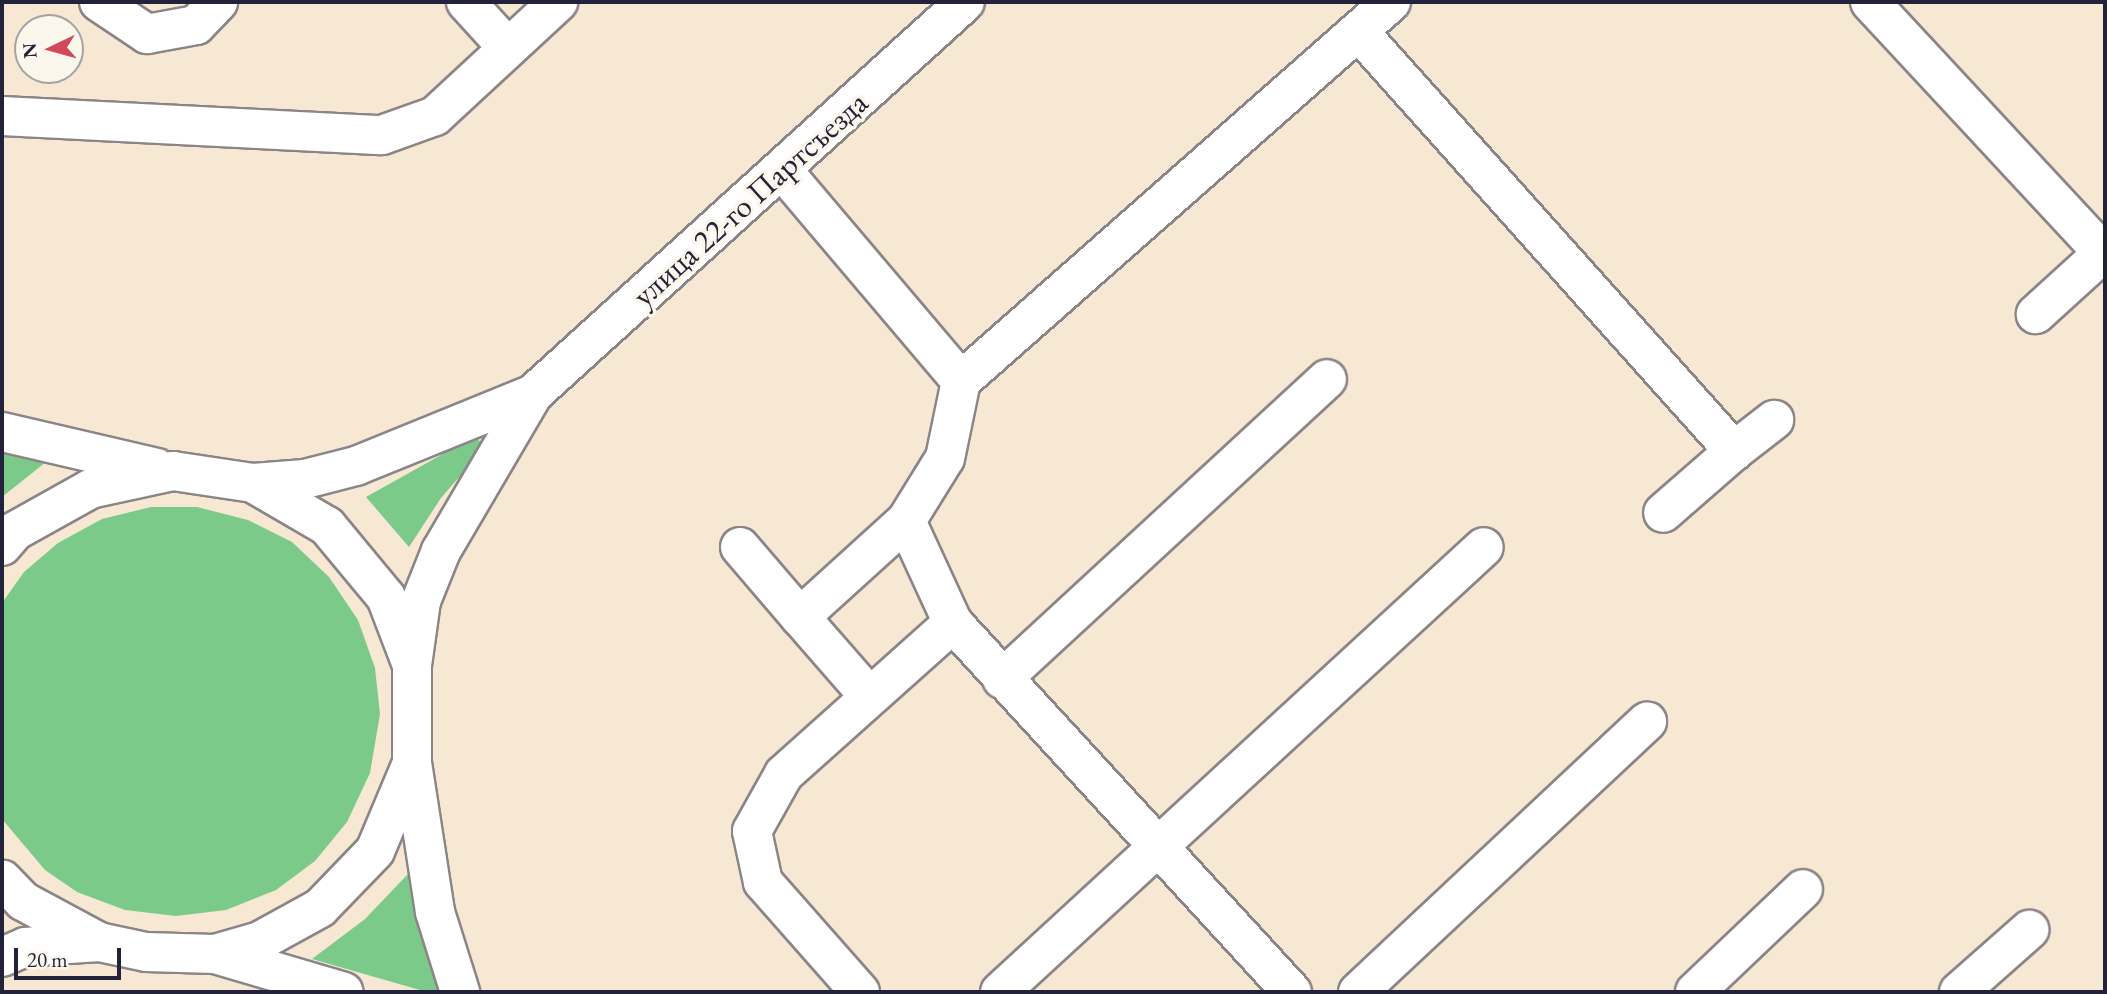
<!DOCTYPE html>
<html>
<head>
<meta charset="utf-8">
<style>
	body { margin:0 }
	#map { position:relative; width:2107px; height:994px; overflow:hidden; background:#f6e8d3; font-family:"EB Garamond",serif }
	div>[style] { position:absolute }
	.green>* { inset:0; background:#7bca8a }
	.roads { filter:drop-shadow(2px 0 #8c8587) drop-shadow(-2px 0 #8c8587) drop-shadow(0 2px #8c8587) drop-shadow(0 -2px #8c8587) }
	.minor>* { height:38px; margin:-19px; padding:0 19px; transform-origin:19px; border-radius:19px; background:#fff }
	.major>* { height:38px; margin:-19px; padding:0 19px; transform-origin:19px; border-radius:19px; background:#fff }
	span { translate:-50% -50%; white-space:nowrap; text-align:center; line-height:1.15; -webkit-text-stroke:7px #fbf7ec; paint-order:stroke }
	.street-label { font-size:32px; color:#22223b }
	.frame { position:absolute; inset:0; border:4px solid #22223b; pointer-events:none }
	.north { position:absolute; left:14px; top:14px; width:70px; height:70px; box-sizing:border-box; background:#fbf7ec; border:2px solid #a4a2a5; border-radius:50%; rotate:265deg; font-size:19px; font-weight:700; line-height:28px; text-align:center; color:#22223b }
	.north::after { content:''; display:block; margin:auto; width:24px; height:32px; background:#d1495b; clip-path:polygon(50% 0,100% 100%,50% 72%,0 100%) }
	.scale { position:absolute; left:14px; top:948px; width:107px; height:32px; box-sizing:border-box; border:4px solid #22223b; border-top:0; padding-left:9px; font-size:21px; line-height:24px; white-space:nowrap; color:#22223b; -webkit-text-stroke:5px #fbf7ec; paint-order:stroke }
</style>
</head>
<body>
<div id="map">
	<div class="green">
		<i style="clip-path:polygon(475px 436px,485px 447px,441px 498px,409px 547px,366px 497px)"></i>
		<i style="clip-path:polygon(2px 452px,16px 456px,46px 462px,2px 497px)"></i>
		<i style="clip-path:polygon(151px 507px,197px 507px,248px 520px,292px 542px,329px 577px,358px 620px,375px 668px,380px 714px,370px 773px,347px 822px,315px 861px,276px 890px,226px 910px,176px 916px,125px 910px,77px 892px,45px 870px,2px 819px,2px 603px,24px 572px,58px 543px,102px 519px)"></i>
		<i style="clip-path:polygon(409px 873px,416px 914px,448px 992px,427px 992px,312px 959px,365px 919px)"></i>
	</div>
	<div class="roads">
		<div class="minor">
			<i style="left:99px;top:2px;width:58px;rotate:33.7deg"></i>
			<i style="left:147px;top:34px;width:50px;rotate:-10.4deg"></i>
			<i style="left:196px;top:25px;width:32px;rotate:-46deg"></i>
			<i style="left:466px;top:2px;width:62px;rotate:47.6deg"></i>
			<i style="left:1870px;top:2px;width:342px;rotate:47.1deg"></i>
			<i style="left:2103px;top:253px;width:91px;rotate:137.7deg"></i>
			<i style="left:1358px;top:31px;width:564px;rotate:48.16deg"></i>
			<i style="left:1734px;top:451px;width:94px;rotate:138.9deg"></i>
			<i style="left:2px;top:116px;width:380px;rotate:2.9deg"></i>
			<i style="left:382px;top:135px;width:56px;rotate:-19.7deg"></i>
			<i style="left:435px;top:116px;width:168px;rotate:-42.8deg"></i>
			<i style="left:783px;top:171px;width:275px;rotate:49.7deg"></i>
			<i style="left:961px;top:381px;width:79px;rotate:101.7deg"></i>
			<i style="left:945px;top:458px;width:74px;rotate:121.8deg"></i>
			<i style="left:906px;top:521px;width:112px;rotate:65.3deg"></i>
			<i style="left:953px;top:623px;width:501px;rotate:47.43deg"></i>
			<i style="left:961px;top:381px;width:573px;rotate:-41.39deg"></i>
			<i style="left:1734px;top:451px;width:51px;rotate:-37.8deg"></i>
			<i style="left:253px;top:483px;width:52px;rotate:-4.4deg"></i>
			<i style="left:305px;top:479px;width:53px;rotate:-14.3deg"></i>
			<i style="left:356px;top:466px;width:191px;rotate:-22.1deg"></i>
			<i style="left:740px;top:547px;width:92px;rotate:49.4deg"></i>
			<i style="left:412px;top:665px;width:65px;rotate:-82deg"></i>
			<i style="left:421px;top:601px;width:54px;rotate:-68.2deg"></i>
			<i style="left:441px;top:551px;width:182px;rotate:-59.6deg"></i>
			<i style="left:533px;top:394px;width:583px;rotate:-42.22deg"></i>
			<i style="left:1002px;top:679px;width:442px;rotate:-42.7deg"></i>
			<i style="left:869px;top:696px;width:105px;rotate:-131.1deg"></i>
			<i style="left:800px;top:617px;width:143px;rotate:-42.2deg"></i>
			<i style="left:2px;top:957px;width:25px;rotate:-23deg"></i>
			<i style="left:25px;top:947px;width:74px;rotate:-3.9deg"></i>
			<i style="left:860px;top:992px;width:147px;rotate:-131.4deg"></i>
			<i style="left:763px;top:882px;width:52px;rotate:-102.2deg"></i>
			<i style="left:752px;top:831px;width:65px;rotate:-60.7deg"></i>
			<i style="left:784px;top:774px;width:227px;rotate:-41.8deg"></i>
			<i style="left:1000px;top:992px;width:657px;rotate:-42.6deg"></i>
			<i style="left:1358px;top:992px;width:396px;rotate:-43.1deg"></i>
			<i style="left:1695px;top:992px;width:149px;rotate:-43.6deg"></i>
			<i style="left:1959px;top:992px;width:94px;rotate:-41.5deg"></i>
		</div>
		<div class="major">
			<i style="left:2px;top:432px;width:159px;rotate:13.1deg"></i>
			<i style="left:2px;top:546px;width:20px;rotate:-49deg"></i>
			<i style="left:15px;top:531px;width:86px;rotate:-29.2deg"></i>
			<i style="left:90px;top:489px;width:85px;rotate:-12.2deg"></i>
			<i style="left:173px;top:471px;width:81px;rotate:8.5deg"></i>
			<i style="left:253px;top:483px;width:86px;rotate:30.2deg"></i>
			<i style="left:327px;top:526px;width:92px;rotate:50.3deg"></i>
			<i style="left:386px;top:597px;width:73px;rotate:69.1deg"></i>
			<i style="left:412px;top:665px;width:98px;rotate:90deg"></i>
			<i style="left:412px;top:763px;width:95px;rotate:112.8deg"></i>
			<i style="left:375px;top:851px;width:79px;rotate:134deg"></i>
			<i style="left:320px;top:908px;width:68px;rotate:151.2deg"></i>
			<i style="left:260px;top:941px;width:47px;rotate:163.9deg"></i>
			<i style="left:215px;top:954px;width:69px;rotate:-178.3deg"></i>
			<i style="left:146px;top:952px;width:48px;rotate:-168deg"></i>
			<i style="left:99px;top:942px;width:86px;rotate:-151.7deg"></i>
			<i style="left:23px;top:901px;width:30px;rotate:-134deg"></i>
			<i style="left:412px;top:763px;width:151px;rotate:81.2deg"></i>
			<i style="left:435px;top:912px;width:84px;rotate:72.6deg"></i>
			<i style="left:215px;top:954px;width:134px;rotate:16.4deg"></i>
		</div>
	</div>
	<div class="street-label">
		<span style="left:750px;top:199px;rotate:-42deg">улица 22-го Партсъезда</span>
	</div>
	<div class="frame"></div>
	<div class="north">N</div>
	<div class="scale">20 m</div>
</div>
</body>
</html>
